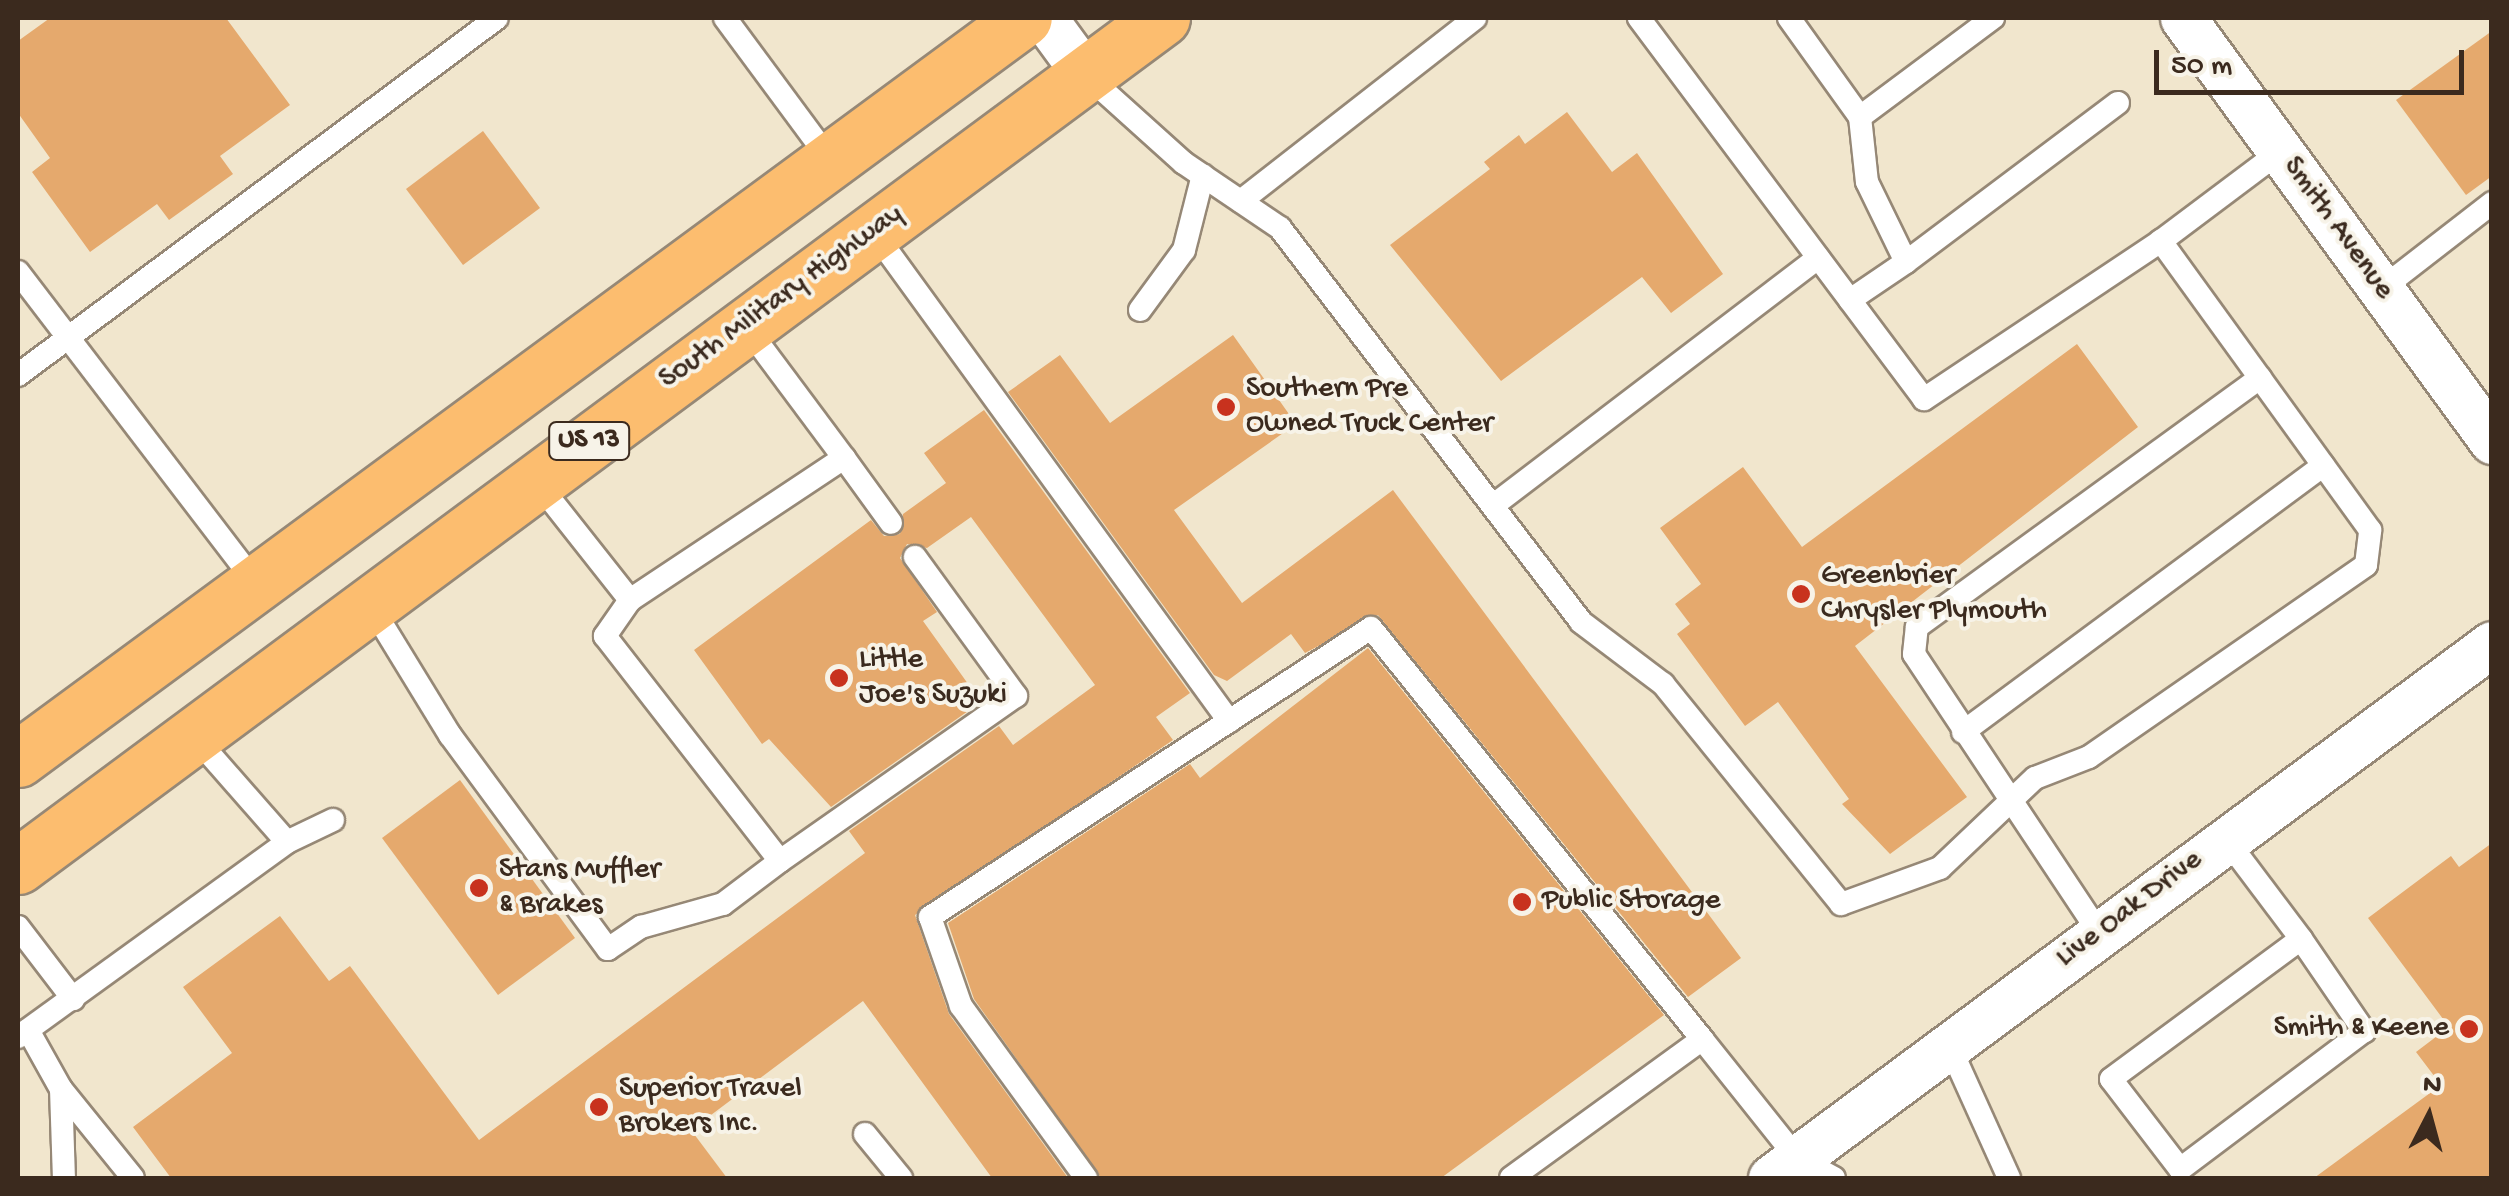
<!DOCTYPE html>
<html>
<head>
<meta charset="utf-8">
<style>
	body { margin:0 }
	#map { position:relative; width:2509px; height:1196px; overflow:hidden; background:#f1e6cd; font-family:"Gochi Hand",sans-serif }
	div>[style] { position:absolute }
	.building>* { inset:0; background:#e5a96d }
	.roads { filter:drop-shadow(2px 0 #968876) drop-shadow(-2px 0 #968876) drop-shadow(0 2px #968876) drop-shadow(0 -2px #968876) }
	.lane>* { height:22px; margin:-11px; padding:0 11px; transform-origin:11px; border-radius:11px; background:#fff }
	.street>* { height:45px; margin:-22.5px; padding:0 22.5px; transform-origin:22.5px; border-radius:22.5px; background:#fff }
	.primary>* { height:55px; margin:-27.5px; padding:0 27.5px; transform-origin:27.5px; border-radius:27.5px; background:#fcbd6f }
	.dots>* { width:28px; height:28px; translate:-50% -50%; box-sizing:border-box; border:5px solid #f7f3e8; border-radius:50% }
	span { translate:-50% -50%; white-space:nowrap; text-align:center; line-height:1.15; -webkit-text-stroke:8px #f7f3e8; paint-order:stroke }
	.shield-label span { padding:2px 8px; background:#f7f3e8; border:2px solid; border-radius:8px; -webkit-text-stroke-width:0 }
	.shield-label { font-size:28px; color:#3b2a1e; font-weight:700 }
	.street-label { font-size:30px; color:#3b2a1e }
	.poi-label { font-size:30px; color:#3b2a1e }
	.left { translate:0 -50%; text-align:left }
	.right { translate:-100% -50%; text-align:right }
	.frame { position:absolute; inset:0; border:20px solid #3b2a1e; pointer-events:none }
	.north { position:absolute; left:2379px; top:1066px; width:100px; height:100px; -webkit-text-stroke:8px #f7f3e8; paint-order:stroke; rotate:6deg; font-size:28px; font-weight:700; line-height:40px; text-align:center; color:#3b2a1e }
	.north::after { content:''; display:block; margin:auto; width:35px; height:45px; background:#3b2a1e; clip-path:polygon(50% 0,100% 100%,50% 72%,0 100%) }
	.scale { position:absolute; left:2154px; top:50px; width:310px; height:45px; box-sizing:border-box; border:5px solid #3b2a1e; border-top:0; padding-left:12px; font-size:30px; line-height:35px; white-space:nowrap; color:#3b2a1e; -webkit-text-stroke:8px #f7f3e8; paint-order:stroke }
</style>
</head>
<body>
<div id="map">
	<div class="building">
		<i style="clip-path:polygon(50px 18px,226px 18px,290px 105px,220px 156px,233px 174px,169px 220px,157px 204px,90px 252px,32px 172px,50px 158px,18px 113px,18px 41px)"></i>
		<i style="clip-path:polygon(2492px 31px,2492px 176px,2466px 195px,2396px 100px)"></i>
		<i style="clip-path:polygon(1567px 112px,1612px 172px,1637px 153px,1723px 274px,1671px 313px,1642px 277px,1501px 381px,1390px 245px,1490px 169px,1484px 162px,1519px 135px,1525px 144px)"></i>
		<i style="clip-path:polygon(483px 131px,540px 208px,463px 265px,406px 189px)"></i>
		<i style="clip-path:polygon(1233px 335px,1296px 424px,1174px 510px,1242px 603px,1393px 490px,1741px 958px,1688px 997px,1378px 615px,1305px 653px,1291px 634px,1227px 681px,1214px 675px,1008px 392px,1060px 355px,1110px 423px)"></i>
		<i style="clip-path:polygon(2077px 344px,2138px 427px,1855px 646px,1967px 797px,1890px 854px,1842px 804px,1849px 799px,1778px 702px,1745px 726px,1677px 634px,1690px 624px,1675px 604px,1701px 584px,1660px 528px,1743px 467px,1802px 547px)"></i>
		<i style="clip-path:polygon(984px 410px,1190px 693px,1156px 717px,1173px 740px,915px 915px,949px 1014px,1068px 1178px,992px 1178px,863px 1001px,691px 1130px,727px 1178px,171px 1178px,133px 1127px,232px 1053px,183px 987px,280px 916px,329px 981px,350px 966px,479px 1140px,865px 853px,849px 831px,999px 726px,1013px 745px,1095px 685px,971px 517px,927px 548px,907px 544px,900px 558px,937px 612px,923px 621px,981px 702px,831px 807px,769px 739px,762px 744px,694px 650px,871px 520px,884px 536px,900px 534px,903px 514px,946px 483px,924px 453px)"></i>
		<i style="clip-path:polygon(1368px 648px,1664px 1015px,1441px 1178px,1101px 1178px,974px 999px,948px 923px,1190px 764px,1200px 778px)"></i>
		<i style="clip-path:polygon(460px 780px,575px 938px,498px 995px,382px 838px)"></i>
		<i style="clip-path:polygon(2492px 843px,2492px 1178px,2314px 1178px,2441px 1085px,2416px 1052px,2449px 1027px,2368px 918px,2451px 856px,2459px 867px)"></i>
	</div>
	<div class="roads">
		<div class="lane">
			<i style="left:725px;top:18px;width:177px;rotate:53.5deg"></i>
			<i style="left:1789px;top:18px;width:122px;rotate:54.4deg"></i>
			<i style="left:1860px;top:117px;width:65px;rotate:83.9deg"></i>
			<i style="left:1867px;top:182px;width:89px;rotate:64deg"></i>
			<i style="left:1906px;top:262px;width:265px;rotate:-36.9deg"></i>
			<i style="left:1085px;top:74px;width:133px;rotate:42deg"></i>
			<i style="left:1184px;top:163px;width:116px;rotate:34.1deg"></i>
			<i style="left:1280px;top:228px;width:496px;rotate:52.6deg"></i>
			<i style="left:1581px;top:622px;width:103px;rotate:37.1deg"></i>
			<i style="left:1663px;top:684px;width:283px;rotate:51deg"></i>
			<i style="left:1841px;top:904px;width:105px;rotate:-20deg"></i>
			<i style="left:1940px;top:868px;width:131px;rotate:-43.5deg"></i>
			<i style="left:2035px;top:778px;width:58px;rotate:-21.3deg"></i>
			<i style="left:2089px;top:757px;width:337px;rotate:-34.7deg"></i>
			<i style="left:2366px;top:565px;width:35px;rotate:-83deg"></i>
			<i style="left:2370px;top:530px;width:357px;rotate:-125.9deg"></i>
			<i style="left:2161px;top:241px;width:285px;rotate:146.3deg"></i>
			<i style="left:1924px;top:399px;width:476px;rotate:-126.8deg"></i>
			<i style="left:1860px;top:117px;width:166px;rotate:-36.7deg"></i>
			<i style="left:1241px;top:201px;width:297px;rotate:-38deg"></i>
			<i style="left:873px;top:231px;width:606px;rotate:54deg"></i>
			<i style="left:2161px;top:241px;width:150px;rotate:-36.9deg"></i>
			<i style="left:18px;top:272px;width:392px;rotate:52.6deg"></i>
			<i style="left:2380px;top:290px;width:142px;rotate:-37.8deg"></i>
			<i style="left:1850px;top:300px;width:68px;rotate:-34.2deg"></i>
			<i style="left:1140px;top:310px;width:74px;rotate:-53.7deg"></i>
			<i style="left:1184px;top:250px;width:77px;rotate:-75.8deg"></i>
			<i style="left:18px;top:375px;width:597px;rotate:-36.7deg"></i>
			<i style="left:844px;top:458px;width:80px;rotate:54.1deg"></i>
			<i style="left:536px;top:481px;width:152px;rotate:51.7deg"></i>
			<i style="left:630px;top:600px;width:257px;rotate:-33.6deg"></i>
			<i style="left:844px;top:458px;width:166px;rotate:-126.7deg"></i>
			<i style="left:1495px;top:504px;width:406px;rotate:-37.3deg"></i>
			<i style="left:630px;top:600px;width:44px;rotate:124.8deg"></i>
			<i style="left:605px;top:636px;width:285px;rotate:52.1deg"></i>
			<i style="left:780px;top:861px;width:288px;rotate:-35deg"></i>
			<i style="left:1016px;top:696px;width:172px;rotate:-126deg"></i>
			<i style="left:369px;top:603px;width:155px;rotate:58.5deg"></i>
			<i style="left:450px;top:735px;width:266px;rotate:53.6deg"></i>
			<i style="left:608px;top:949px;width:40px;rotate:-34deg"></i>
			<i style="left:641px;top:927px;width:85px;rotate:-15.7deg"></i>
			<i style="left:723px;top:904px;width:71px;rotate:-37deg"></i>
			<i style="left:1963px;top:732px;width:448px;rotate:-36.5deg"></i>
			<i style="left:193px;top:735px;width:142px;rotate:48.7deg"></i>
			<i style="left:2225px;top:838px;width:126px;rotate:53deg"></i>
			<i style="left:2301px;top:939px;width:112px;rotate:55.6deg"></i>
			<i style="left:2364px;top:1031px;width:230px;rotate:143.1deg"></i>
			<i style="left:2180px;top:1169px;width:113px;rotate:-127.5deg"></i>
			<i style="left:2111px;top:1079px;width:236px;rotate:-36.4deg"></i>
			<i style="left:18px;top:927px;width:91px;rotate:52.6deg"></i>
			<i style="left:2100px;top:934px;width:336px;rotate:-123.6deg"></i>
			<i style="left:1914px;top:654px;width:27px;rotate:-84deg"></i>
			<i style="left:1917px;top:627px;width:424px;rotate:-36deg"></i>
			<i style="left:28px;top:1030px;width:68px;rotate:60.8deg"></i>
			<i style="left:61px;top:1089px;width:89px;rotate:88.1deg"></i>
			<i style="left:18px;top:1037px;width:332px;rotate:-35.9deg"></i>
			<i style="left:287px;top:842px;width:51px;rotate:-25.6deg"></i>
			<i style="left:1949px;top:1045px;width:146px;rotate:65.7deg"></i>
			<i style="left:61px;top:1089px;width:114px;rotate:51deg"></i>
			<i style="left:865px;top:1134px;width:57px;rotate:50.7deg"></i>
			<i style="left:1086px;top:1178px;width:213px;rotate:-126deg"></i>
			<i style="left:961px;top:1006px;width:94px;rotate:-109.2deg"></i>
			<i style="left:930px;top:917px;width:527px;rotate:-33.24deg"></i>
			<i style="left:1371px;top:628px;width:528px;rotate:51.15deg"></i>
			<i style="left:1511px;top:1178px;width:236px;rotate:-36deg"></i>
			<i style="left:1702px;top:1039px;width:152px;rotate:51.4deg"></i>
			<i style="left:1797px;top:1158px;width:42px;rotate:28.4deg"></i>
		</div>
		<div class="street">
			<i style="left:1044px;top:18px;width:69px;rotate:53.8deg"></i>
			<i style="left:2183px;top:18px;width:524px;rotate:53.85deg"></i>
			<i style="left:1771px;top:1178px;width:897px;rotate:-36.53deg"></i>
		</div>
		<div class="primary">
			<i style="left:18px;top:759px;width:1249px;rotate:-36.37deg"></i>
			<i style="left:18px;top:866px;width:1424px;rotate:-36.55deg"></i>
		</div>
	</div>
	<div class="dots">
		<i style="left:1226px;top:407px;background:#c8321e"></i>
		<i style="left:1801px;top:594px;background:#c8321e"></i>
		<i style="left:839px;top:678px;background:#c8321e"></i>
		<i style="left:479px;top:888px;background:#c8321e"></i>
		<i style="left:1522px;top:902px;background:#c8321e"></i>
		<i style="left:2469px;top:1029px;background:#c8321e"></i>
		<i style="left:599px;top:1107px;background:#c8321e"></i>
	</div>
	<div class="shield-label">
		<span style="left:589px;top:441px">US 13</span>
	</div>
	<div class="street-label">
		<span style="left:2337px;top:229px;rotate:54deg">Smith Avenue</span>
		<span style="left:782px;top:298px;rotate:-36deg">South Military Highway</span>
		<span style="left:2130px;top:910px;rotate:-37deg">Live Oak Drive</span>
	</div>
	<div class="poi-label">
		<span class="left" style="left:1246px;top:407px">Southern Pre<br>Owned Truck Center</span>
		<span class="left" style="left:1821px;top:594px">Greenbrier<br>Chrysler Plymouth</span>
		<span class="left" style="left:859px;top:678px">Little<br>Joe's Suzuki</span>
		<span class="left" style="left:499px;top:888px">Stans Muffler<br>&amp; Brakes</span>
		<span class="left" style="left:1542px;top:902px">Public Storage</span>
		<span class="right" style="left:2449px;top:1029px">Smith &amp; Keene</span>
		<span class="left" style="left:619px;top:1107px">Superior Travel<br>Brokers Inc.</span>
	</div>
	<div class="frame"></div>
	<div class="north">N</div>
	<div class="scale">50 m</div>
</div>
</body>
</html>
